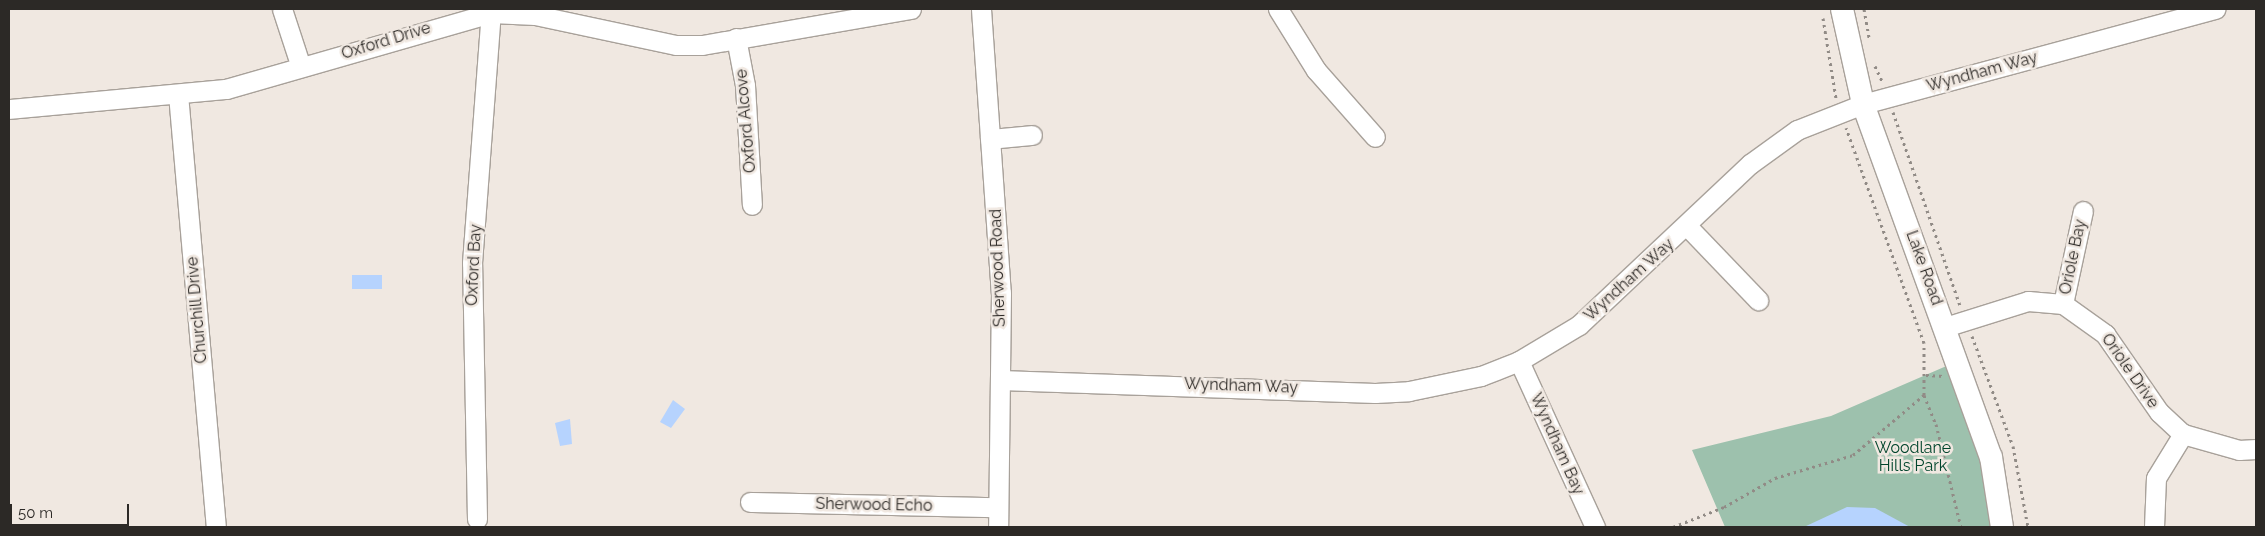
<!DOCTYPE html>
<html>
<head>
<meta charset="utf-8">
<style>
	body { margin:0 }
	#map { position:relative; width:2265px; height:536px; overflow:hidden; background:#f0e8e1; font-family:Raleway,sans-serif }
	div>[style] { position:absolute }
	.green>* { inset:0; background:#9dc1ad }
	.water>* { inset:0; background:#b6d3fe }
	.path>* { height:3px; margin-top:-1.5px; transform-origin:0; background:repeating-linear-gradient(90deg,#918b86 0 2.5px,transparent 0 6.5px) }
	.roads { filter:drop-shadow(1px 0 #a8a19a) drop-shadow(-1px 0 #a8a19a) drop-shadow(0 1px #a8a19a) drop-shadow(0 -1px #a8a19a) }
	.minor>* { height:19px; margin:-9.5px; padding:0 9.5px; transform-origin:9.5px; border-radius:9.5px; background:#fff }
	.tertiary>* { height:22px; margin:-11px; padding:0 11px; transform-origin:11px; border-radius:11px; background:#fff }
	span { translate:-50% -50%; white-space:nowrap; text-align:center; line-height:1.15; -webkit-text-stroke:5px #f0e8e1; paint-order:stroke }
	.street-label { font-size:16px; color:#2c2926 }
	.park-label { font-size:16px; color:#00452c }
	.frame { position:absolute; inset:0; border:10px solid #2c2926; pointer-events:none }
	.scale { position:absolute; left:10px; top:504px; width:119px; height:22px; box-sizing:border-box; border:2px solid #2c2926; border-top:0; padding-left:6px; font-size:15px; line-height:18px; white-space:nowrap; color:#2c2926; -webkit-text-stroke:4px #f0e8e1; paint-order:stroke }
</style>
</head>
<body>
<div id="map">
	<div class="green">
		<i style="clip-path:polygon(1958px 361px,2002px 527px,1725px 527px,1692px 450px,1831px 416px)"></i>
	</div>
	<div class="water">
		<i style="clip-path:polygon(352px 275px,382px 275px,382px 289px,352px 289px)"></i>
		<i style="clip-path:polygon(673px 400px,685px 409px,671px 428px,660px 422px)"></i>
		<i style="clip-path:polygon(570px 419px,572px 444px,560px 446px,555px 423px)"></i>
		<i style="clip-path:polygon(1847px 507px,1875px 508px,1910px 527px,1804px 527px)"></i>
	</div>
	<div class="path">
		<i style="left:1864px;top:9px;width:29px;rotate:80deg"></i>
		<i style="left:1823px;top:18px;width:81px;rotate:80.8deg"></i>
		<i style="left:1875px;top:66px;width:19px;rotate:65deg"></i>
		<i style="left:1893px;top:112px;width:204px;rotate:70.9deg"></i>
		<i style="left:1972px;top:336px;width:117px;rotate:69.6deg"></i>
		<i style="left:2013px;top:446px;width:82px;rotate:79.5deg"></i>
		<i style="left:1926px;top:375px;width:18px;rotate:3deg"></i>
		<i style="left:1924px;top:395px;width:31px;rotate:68deg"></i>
		<i style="left:1936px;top:424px;width:106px;rotate:76.4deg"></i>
		<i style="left:1673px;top:527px;width:55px;rotate:-21.4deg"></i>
		<i style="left:1724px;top:507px;width:59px;rotate:-29.6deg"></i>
		<i style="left:1775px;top:478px;width:81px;rotate:-16.4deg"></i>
		<i style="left:1853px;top:455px;width:93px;rotate:-40.2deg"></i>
		<i style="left:1924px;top:395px;width:52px;rotate:-90deg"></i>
		<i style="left:1924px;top:343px;width:229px;rotate:-109.9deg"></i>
	</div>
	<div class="roads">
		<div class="minor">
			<i style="left:282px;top:9px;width:61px;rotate:71.9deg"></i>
			<i style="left:981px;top:9px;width:285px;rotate:86deg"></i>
			<i style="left:1001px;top:293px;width:234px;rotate:90.7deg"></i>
			<i style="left:1278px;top:9px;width:72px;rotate:58.1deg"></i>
			<i style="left:1316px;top:70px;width:89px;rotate:48.6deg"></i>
			<i style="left:736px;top:38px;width:48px;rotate:79.2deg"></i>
			<i style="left:745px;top:85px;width:120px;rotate:86.7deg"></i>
			<i style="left:178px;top:94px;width:435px;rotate:85deg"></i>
			<i style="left:9px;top:109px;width:218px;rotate:-5.3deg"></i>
			<i style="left:226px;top:89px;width:276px;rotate:-16deg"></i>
			<i style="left:491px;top:13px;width:44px;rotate:2.6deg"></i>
			<i style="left:535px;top:15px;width:144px;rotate:12deg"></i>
			<i style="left:676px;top:45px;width:26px"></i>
			<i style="left:702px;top:45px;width:212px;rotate:-9.8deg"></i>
			<i style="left:990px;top:139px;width:42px;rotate:-5.4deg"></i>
			<i style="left:1687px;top:226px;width:103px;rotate:46.2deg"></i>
			<i style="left:2063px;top:304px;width:95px;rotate:-77.9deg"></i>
			<i style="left:1945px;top:327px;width:87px;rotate:-17.4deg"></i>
			<i style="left:2028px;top:301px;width:35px;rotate:5deg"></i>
			<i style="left:2063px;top:304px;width:52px;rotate:35.5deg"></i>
			<i style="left:2105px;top:334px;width:95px;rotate:55.3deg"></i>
			<i style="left:2159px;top:412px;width:33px;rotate:43deg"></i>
			<i style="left:2183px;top:434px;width:58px;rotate:15.9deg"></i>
			<i style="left:2239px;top:450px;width:17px;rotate:-3deg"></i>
			<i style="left:1519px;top:361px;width:183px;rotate:65.4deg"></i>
			<i style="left:1000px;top:380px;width:375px;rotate:2deg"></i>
			<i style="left:1375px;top:393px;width:34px;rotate:-3deg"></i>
			<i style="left:1409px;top:391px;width:74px;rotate:-11.8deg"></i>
			<i style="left:1481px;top:376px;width:41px;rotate:-21.5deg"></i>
			<i style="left:1519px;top:361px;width:70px;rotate:-31deg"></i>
			<i style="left:1579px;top:325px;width:235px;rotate:-43.3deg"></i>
			<i style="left:1750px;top:164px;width:58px;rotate:-35.9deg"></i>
			<i style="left:1797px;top:130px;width:71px;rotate:-21.5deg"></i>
			<i style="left:1863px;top:104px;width:365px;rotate:-15.1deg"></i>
			<i style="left:750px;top:502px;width:248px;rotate:1.2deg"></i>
			<i style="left:477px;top:519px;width:256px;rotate:-91.1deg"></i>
			<i style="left:472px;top:263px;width:251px;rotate:-85.7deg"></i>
			<i style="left:2154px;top:527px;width:49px;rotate:-87.7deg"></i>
			<i style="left:2156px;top:478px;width:52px;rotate:-58.5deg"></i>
		</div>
		<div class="tertiary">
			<i style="left:1842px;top:9px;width:97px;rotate:77.5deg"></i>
			<i style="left:1863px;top:104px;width:375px;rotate:70.1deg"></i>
			<i style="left:1991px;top:457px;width:71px;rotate:81.1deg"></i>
		</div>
	</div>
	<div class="street-label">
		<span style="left:386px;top:41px;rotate:-17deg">Oxford Drive</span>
		<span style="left:1982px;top:72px;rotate:-15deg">Wyndham Way</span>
		<span style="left:746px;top:121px;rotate:-95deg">Oxford Alcove</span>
		<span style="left:2073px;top:257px;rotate:-78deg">Oriole Bay</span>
		<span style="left:474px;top:265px;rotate:-87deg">Oxford Bay</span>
		<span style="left:998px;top:268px;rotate:-92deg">Sherwood Road</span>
		<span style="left:1924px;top:268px;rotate:70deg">Lake Road</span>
		<span style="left:1629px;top:280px;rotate:-42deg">Wyndham Way</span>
		<span style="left:197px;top:310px;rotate:-95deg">Churchill Drive</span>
		<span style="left:2130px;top:371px;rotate:55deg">Oriole Drive</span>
		<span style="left:1241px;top:386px;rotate:2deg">Wyndham Way</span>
		<span style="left:1557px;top:444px;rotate:66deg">Wyndham Bay</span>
		<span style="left:874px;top:505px;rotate:1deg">Sherwood Echo</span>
	</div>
	<div class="park-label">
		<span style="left:1913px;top:457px">Woodlane<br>Hills Park</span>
	</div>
	<div class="frame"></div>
	<div class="scale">50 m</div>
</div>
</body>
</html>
